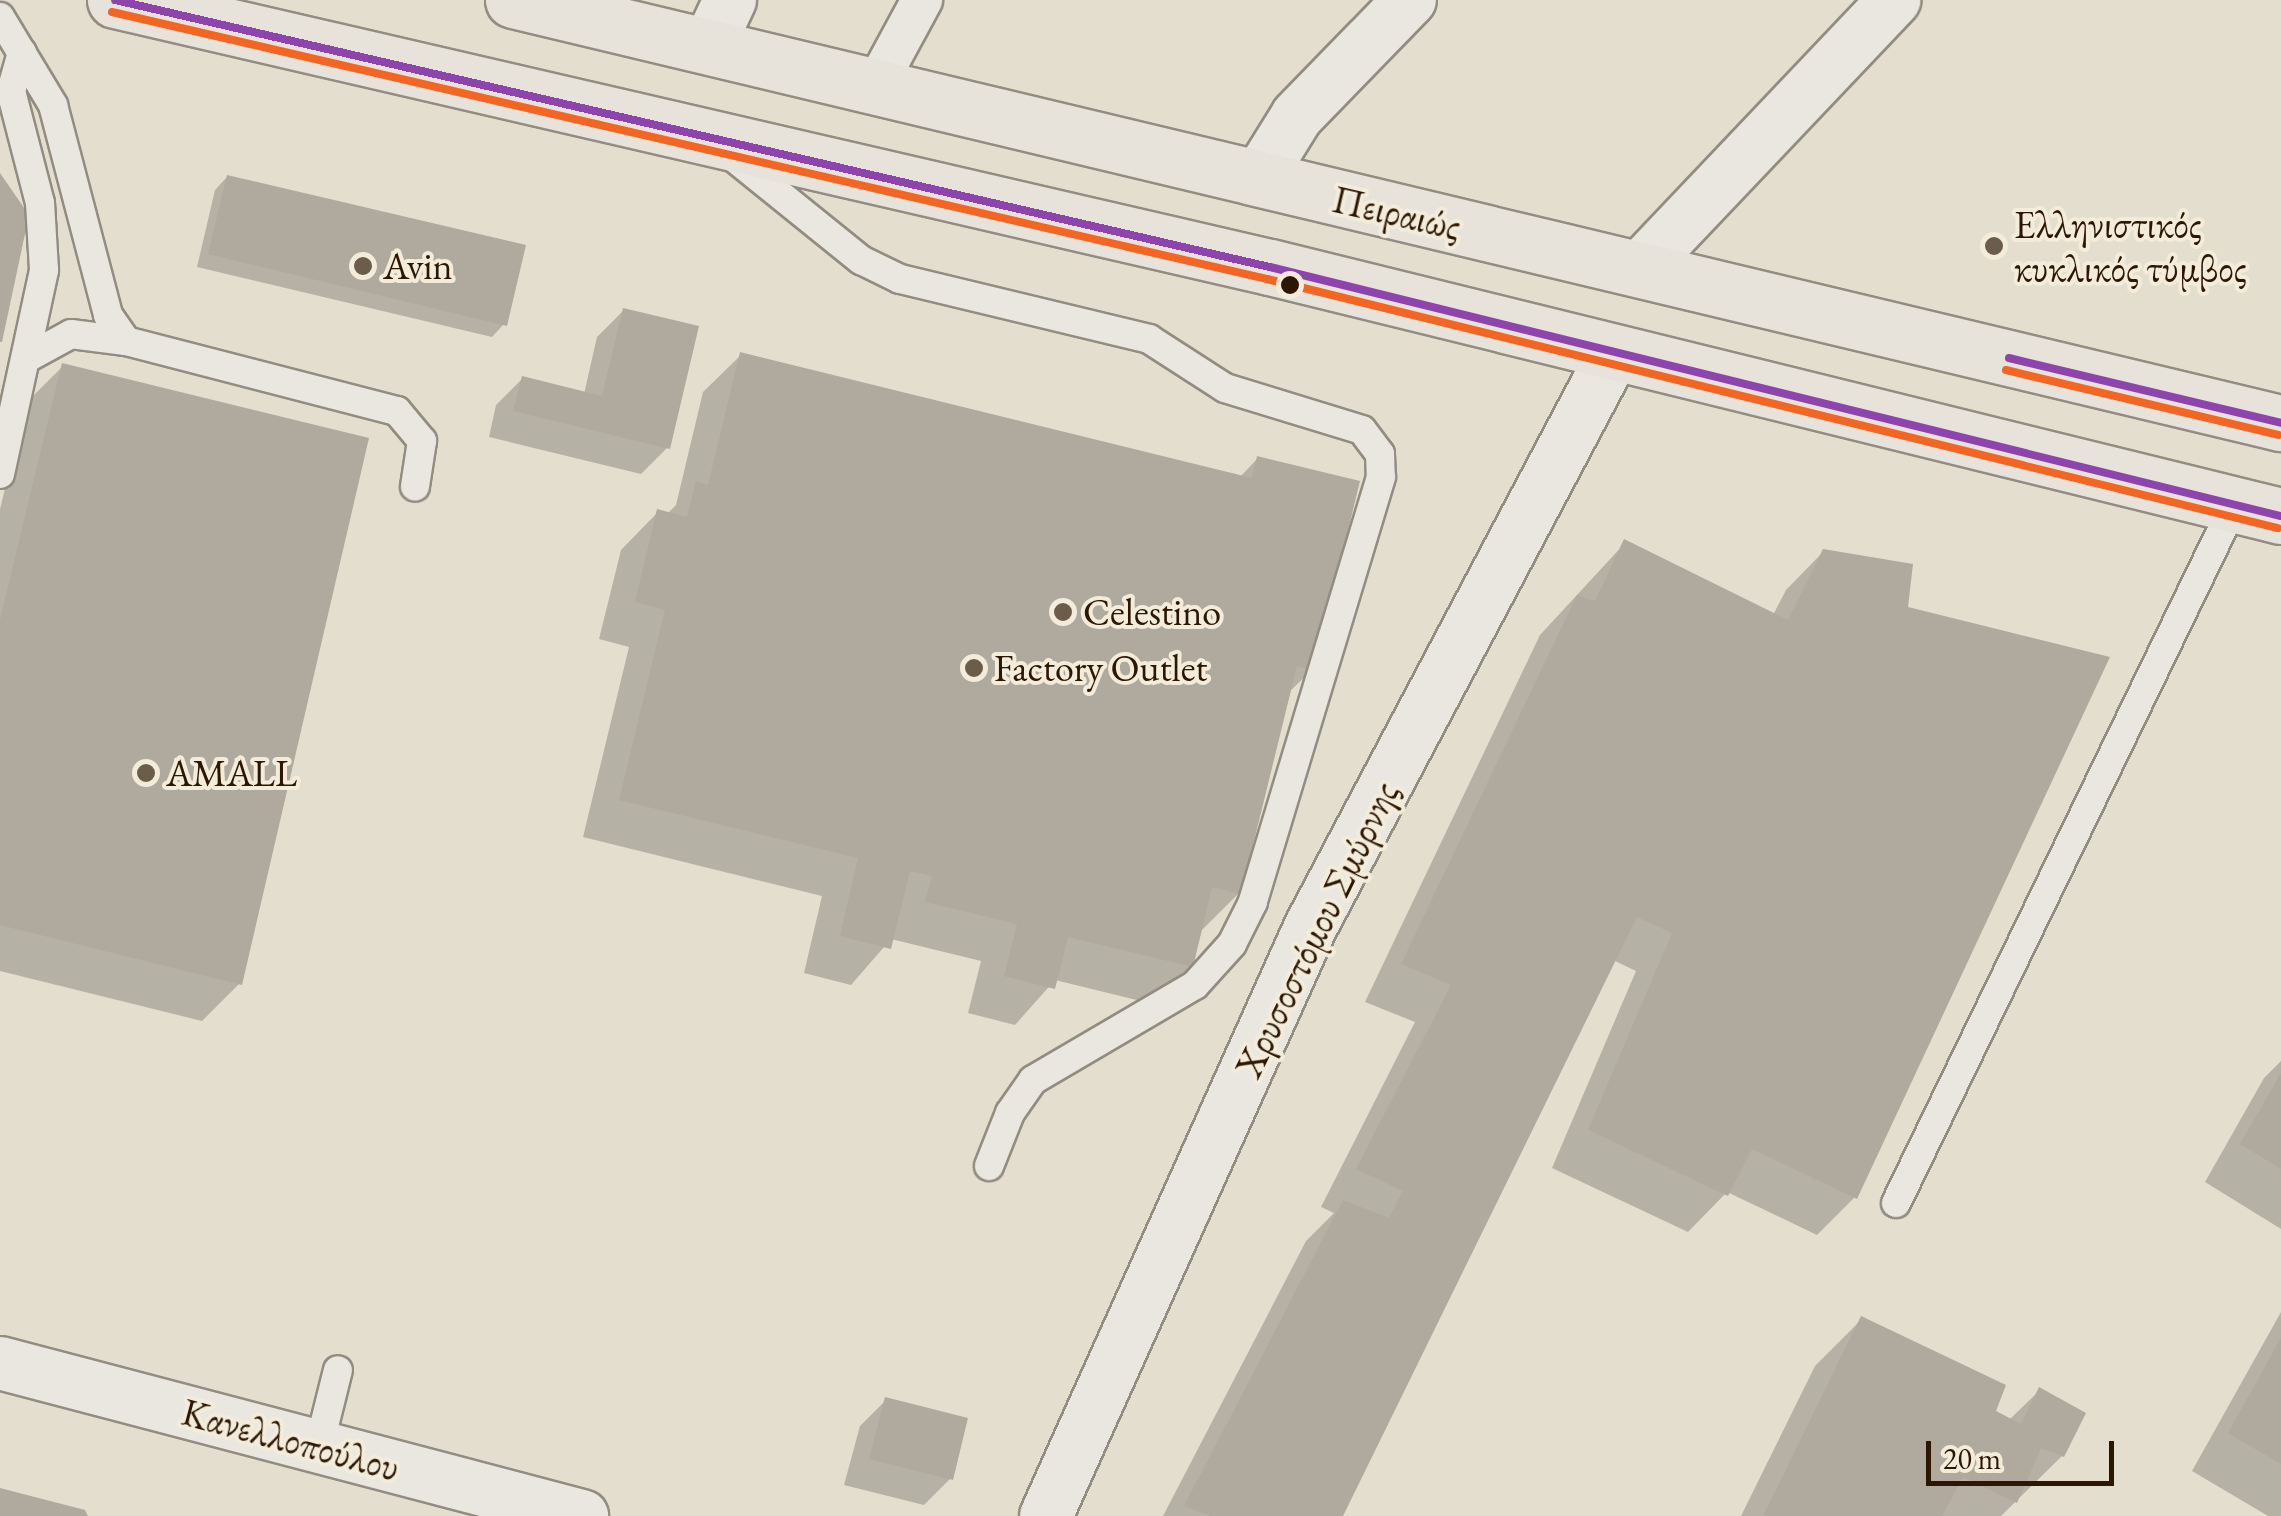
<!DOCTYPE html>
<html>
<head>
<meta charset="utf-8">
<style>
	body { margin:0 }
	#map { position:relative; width:2281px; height:1516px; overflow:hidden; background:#e4decf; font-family:"EB Garamond",serif }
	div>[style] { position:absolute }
	.shadow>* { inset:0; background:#0003 }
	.building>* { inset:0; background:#afa99e }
	.roads { filter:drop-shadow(2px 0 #928c81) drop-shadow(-2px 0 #928c81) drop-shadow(0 2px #928c81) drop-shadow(0 -2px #928c81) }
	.service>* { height:28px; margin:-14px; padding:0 14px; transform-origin:14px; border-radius:14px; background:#eae7e0 }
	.pedestrian>* { height:40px; margin:-20px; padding:0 20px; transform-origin:20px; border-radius:20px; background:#eae7e0 }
	.minor>* { height:52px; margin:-26px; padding:0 26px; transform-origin:26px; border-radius:26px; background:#eae7e0 }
	.primary>* { height:55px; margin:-27.5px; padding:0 27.5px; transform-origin:27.5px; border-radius:27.5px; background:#e7e3da }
	.bus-1>* { height:8px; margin:-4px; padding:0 4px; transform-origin:4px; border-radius:4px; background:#8e44ad }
	.bus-2>* { height:8px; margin:-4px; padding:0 4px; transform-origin:4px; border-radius:4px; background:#f26522 }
	.dots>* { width:28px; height:28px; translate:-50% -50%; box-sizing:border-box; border:5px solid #f3ecdb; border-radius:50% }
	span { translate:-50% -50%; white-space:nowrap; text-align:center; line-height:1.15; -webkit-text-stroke:8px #f3ecdb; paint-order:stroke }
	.street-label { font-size:38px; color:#2c1703 }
	.poi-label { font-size:38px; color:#2c1703 }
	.left { translate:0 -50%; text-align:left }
	.scale { position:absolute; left:1926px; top:1441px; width:188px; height:45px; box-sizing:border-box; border:5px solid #2c1703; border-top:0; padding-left:12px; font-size:30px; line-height:35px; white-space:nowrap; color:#2c1703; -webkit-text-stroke:8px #f3ecdb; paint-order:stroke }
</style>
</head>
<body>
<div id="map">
	<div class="shadow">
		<i style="clip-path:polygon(227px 177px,504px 324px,492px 337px,197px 267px,215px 190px)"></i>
		<i style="clip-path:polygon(624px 310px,667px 448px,641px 474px,489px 437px,496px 405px,522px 379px,584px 394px,597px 337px)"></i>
		<i style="clip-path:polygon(741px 355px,1239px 478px,1257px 459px,1312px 670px,1287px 694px,1239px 893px,1202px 930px,1191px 966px,1153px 1004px,1055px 980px,1015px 1025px,968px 1013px,981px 961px,891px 939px,851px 985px,804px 973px,822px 896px,583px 837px,629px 647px,599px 639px,621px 550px,658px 512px,667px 514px,676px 505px,703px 392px)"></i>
		<i style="clip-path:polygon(63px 366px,240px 983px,202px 1021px,0 971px,0 509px,26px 403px)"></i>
		<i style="clip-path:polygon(1625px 543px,1773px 615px,1786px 590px,1823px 552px,1854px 1198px,1817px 1235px,1727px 1192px,1688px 1232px,1552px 1168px,1636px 971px,1613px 960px,1340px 1516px,1163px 1516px,1306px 1241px,1334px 1213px,1321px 1207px,1415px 1022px,1365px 1002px,1540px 635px)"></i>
		<i style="clip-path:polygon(2281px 1061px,2281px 1229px,2205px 1182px,2264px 1078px)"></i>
		<i style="clip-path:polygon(2281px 1312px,2281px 1516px,2268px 1516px,2192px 1471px)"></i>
		<i style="clip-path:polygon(1862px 1319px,2009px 1420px,2040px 1390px,2062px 1456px,2001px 1516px,1741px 1516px,1815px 1366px)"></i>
		<i style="clip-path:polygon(886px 1400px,950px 1479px,924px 1505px,844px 1485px,860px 1426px)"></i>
	</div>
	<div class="building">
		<i style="clip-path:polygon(0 173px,29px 215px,2px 342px,0 342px)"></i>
		<i style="clip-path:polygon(227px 175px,526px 245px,507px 326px,208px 254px)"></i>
		<i style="clip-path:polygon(623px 308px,699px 326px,670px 449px,513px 411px,522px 376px,602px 396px)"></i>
		<i style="clip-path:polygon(740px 352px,1252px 478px,1257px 456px,1360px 481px,1314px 671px,1297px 666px,1241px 894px,1212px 887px,1193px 967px,1068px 937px,1055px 989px,1004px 976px,1017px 924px,925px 902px,932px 876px,910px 871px,891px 949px,840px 936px,858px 858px,619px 800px,665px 610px,635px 602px,657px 509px,687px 517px,696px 481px,708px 485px)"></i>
		<i style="clip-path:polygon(62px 363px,369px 438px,242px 985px,0 925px,0 620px)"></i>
		<i style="clip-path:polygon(1624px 539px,1788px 620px,1823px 549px,1913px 564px,1908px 607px,2110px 657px,1857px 1199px,1752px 1149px,1728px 1196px,1588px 1130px,1672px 933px,1637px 917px,1343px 1516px,1211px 1516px,1184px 1506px,1343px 1200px,1389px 1218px,1403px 1191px,1356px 1169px,1451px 985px,1401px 964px,1577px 595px,1595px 601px)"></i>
		<i style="clip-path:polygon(2281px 1073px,2281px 1169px,2240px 1144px)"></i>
		<i style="clip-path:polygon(1861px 1316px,2006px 1385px,1996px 1411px,2021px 1424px,2039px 1387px,2086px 1413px,2064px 1457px,2041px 1448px,2017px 1503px,1963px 1477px,1942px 1516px,1763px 1516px)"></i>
		<i style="clip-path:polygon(2281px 1338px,2281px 1464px,2228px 1433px)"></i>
		<i style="clip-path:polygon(885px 1397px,968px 1418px,953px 1480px,869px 1459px)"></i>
		<i style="clip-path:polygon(0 1488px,85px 1510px,88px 1516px,0 1516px)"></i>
	</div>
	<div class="roads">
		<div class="service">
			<i style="left:0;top:17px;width:103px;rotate:58.9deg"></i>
			<i style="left:53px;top:105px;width:217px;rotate:75.3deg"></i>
			<i style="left:108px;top:315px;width:32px;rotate:55deg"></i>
			<i style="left:126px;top:341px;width:280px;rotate:14.5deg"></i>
			<i style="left:397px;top:411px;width:39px;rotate:50deg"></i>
			<i style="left:422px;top:441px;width:46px;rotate:98.8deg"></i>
			<i style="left:732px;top:156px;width:166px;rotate:38.9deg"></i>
			<i style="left:861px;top:260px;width:43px;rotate:26deg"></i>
			<i style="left:900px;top:279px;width:256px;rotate:13.5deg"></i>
			<i style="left:1149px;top:339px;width:90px;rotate:32.8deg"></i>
			<i style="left:1225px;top:388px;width:143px;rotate:17deg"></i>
			<i style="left:1362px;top:430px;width:30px;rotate:53deg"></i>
			<i style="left:1380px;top:454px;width:23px;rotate:88deg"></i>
			<i style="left:1381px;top:477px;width:444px;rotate:106.8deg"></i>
			<i style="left:1253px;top:902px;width:47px;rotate:116.6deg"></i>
			<i style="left:1232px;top:944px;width:55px;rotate:132.1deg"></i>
			<i style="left:1195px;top:985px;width:188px;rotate:149.6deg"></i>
			<i style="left:1033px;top:1080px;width:40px;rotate:124.9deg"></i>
			<i style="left:1010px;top:1113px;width:57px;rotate:111.6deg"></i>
			<i style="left:29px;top:357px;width:48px;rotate:-28.7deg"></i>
			<i style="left:71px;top:334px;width:55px;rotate:7.3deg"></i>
			<i style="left:0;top:474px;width:209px;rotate:-77.8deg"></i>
			<i style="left:44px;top:270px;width:67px;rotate:-93.4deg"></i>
			<i style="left:40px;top:203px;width:116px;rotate:-104.5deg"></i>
			<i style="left:11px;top:91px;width:40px;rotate:-74deg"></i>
			<i style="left:1896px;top:1203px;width:776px;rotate:-64.16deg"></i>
			<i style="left:319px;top:1446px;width:78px;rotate:-76deg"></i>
		</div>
		<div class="pedestrian">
			<i style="left:875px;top:87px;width:99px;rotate:-61.6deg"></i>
		</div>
		<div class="minor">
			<i style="left:708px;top:47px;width:52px;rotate:-64.9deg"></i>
			<i style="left:1258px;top:179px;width:74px;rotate:-58.2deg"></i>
			<i style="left:1297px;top:116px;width:162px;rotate:-45.8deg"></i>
			<i style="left:1639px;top:269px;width:371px;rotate:-46.5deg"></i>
			<i style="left:0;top:1363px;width:602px;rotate:14.73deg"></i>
			<i style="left:1046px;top:1516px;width:645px;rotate:-65.82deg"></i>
			<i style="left:1310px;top:928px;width:648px;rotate:-62.13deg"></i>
		</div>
		<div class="primary">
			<i style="left:115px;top:0;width:1185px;rotate:13.02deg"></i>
			<i style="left:1270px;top:267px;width:1041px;rotate:13.84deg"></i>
			<i style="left:513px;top:0;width:1818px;rotate:13.46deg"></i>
		</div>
	</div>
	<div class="bus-1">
		<i style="left:115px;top:0;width:1185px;rotate:13.02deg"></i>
		<i style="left:1270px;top:267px;width:1041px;rotate:13.84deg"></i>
		<i style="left:2009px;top:358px;width:280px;rotate:13.4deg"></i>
	</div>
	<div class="bus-2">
		<i style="left:112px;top:12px;width:1185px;rotate:13.02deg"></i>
		<i style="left:1267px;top:279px;width:1041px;rotate:13.84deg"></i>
		<i style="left:2006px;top:370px;width:280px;rotate:13.4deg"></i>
	</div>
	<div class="dots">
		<i style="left:1994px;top:246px;background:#6c5d4a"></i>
		<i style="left:363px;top:266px;background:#6c5d4a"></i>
		<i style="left:1290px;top:285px;background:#2c1703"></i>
		<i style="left:1063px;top:612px;background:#6c5d4a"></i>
		<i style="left:974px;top:668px;background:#6c5d4a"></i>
		<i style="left:146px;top:773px;background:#6c5d4a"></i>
	</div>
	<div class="street-label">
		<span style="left:1397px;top:212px;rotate:13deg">Πειραιώς</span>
		<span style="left:1316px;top:929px;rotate:-64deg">Χρυσοστόμου Σμύρνης</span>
		<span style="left:291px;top:1439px;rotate:15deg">Κανελλοπούλου</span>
	</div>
	<div class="poi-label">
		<span class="left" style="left:2014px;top:246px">Ελληνιστικός<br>κυκλικός τύμβος</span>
		<span class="left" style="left:383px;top:266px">Avin</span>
		<span class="left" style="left:1083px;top:612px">Celestino</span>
		<span class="left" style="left:994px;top:668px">Factory Outlet</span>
		<span class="left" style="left:166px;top:773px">AMALL</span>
	</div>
	<div class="scale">20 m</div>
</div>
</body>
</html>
